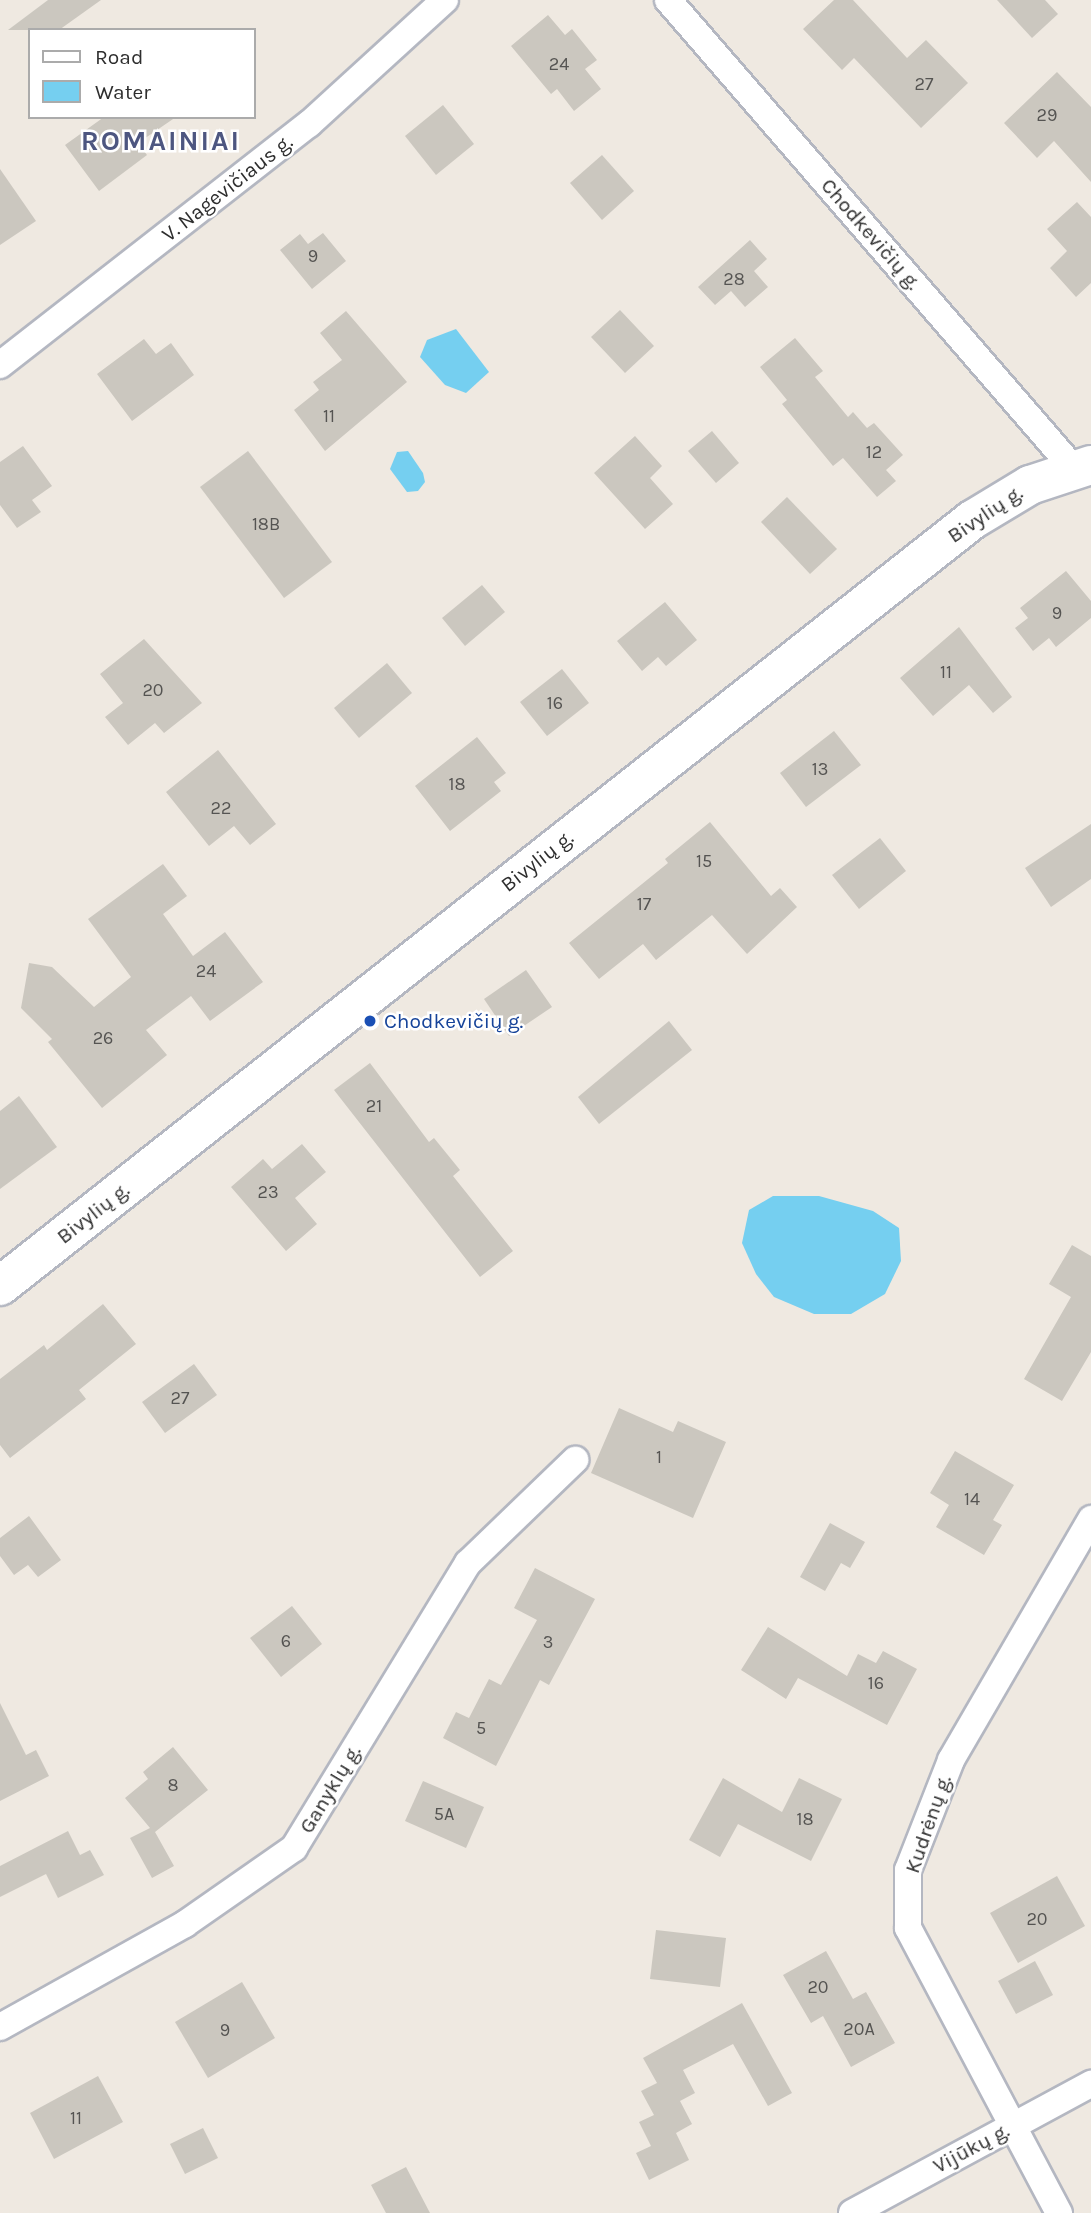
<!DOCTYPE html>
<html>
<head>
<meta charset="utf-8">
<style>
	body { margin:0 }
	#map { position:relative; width:1091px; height:2213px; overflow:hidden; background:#efe9e1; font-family:Karla,sans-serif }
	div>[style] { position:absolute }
	.water>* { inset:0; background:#75cff0 }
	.building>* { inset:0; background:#cbc7bf }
	.roads { filter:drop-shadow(2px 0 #b4b7c1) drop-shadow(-2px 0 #b4b7c1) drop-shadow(0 2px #b4b7c1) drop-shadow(0 -2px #b4b7c1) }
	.street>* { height:26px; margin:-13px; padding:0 13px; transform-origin:13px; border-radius:13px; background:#fff }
	.secondary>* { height:38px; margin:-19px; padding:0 19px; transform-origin:19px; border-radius:19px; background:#fff }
	.dots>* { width:19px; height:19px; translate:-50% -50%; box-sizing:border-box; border:4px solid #fff; border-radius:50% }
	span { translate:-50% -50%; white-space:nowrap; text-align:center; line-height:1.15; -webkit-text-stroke:5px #fff; paint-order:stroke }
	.number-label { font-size:18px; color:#555452 }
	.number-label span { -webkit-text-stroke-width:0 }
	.street-label { font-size:21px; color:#2e2e2e }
	.transit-label { font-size:21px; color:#164399 }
	.left { translate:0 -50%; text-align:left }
	.district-label { font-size:28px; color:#4d5680; font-weight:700; letter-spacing:2px }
	.legend { position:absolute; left:28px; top:28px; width:228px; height:91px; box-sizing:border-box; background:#fff; border:2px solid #ababab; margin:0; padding:9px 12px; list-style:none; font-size:21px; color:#2e2e2e }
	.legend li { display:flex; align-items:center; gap:14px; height:35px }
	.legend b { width:35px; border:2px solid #ababab }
</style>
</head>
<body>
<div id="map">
	<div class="water">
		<i style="clip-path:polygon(456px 329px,489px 372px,466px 393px,445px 385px,420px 357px,427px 340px)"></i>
		<i style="clip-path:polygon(408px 451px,423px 473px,425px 482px,418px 491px,407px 492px,390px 469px,397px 452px)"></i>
		<i style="clip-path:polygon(773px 1196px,819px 1196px,873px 1211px,899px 1228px,901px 1261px,885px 1294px,851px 1314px,814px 1314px,774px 1297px,756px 1274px,742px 1243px,749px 1210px)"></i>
	</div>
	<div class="building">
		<i style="clip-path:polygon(48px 0,101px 0,59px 30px,8px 30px)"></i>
		<i style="clip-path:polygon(834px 0,853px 0,907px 58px,926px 40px,968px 83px,921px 128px,854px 58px,842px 70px,803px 29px)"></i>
		<i style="clip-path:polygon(997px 0,1045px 0,1058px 14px,1032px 38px)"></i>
		<i style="clip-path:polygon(548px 15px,565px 35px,572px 29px,597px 60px,585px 69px,601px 89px,574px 111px,557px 89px,551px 94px,511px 46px)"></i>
		<i style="clip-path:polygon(1057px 72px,1091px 107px,1091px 182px,1054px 141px,1037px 158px,1004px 123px)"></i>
		<i style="clip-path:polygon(443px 105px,474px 144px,436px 175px,405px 136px)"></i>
		<i style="clip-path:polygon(104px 117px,176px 117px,138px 143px,147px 155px,99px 191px,65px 145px)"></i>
		<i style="clip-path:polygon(602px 155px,634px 191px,602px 220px,570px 183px)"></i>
		<i style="clip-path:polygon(0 169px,36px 221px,0 245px)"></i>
		<i style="clip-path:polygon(1077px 202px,1091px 217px,1091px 283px,1076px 297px,1050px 268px,1067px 251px,1047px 229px)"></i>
		<i style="clip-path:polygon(323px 233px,346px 261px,312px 289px,280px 250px,300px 234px,308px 244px)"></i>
		<i style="clip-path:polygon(750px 240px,767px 259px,754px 271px,768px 287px,745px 307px,731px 291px,715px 305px,698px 287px)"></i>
		<i style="clip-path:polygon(620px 310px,654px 346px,625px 373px,591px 337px)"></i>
		<i style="clip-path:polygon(346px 311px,407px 382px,325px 451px,294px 410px,319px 390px,313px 382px,342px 360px,320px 333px)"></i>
		<i style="clip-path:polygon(795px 338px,823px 371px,815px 377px,848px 417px,853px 412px,867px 428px,874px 423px,903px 455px,886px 470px,896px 481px,877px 497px,843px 458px,833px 466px,782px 404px,787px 400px,760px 367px)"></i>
		<i style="clip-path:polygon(144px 339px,156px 354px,171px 343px,194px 375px,132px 421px,97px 374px)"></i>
		<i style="clip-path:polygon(712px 431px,739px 463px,716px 483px,688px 451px)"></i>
		<i style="clip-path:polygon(635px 436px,662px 466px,650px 478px,673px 504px,645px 529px,594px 473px)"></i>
		<i style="clip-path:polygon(23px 446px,52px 486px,32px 500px,41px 512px,17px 528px,0 505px,0 462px)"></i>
		<i style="clip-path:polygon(248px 451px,332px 562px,284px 598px,200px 487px)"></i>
		<i style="clip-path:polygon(787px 497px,837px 549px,810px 574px,761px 522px)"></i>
		<i style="clip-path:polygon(1066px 571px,1091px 601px,1091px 618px,1056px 647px,1049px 638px,1033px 651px,1015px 628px,1028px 618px,1020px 608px)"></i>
		<i style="clip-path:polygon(482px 585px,505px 612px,465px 646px,442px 618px)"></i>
		<i style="clip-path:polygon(665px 602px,697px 640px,666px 666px,658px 657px,642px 671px,617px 641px)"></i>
		<i style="clip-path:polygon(959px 627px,1012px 697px,993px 713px,969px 685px,933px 716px,900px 678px)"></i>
		<i style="clip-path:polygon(144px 639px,202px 703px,164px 733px,155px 723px,128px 745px,105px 717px,123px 703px,100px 674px)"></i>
		<i style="clip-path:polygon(387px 663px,412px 693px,359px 738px,334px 708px)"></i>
		<i style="clip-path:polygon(562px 669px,589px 703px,547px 736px,520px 702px)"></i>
		<i style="clip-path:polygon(834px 731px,861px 765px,806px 807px,780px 773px)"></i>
		<i style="clip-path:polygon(477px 737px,506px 773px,494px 782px,501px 791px,450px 831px,415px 786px)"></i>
		<i style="clip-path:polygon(218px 750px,276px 824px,250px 845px,234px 826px,209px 846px,166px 792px)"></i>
		<i style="clip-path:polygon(710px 822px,771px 896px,780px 888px,797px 907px,747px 954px,712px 915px,656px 960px,643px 944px,599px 979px,569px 943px,668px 863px,665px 859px)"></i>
		<i style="clip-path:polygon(1091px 824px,1091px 879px,1051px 907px,1025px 868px)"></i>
		<i style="clip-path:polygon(880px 838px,906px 871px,859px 909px,832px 875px)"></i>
		<i style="clip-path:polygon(163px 864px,187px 896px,163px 914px,193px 956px,225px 932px,263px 982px,210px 1021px,191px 996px,146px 1030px,167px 1055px,102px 1108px,48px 1042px,52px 1039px,21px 1008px,29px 963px,52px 967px,94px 1007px,131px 977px,88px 919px)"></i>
		<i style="clip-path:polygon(526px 970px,552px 1007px,509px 1036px,484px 999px)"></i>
		<i style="clip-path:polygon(669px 1021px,692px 1050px,599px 1124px,578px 1097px)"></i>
		<i style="clip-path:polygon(370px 1063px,429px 1142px,434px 1138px,460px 1170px,453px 1176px,513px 1251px,480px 1277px,334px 1090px)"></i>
		<i style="clip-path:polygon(19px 1096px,57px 1147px,0 1189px,0 1111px)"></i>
		<i style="clip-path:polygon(302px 1144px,326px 1172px,295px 1198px,317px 1224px,286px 1251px,231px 1187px,263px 1159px,272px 1169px)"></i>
		<i style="clip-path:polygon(1072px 1245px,1091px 1256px,1091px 1352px,1062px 1401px,1024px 1379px,1071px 1297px,1049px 1284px)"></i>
		<i style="clip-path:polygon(103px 1304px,136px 1344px,79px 1390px,86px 1399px,10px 1458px,0 1445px,0 1379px,44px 1345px,47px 1350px)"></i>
		<i style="clip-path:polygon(194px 1364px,217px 1395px,165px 1433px,142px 1402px)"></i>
		<i style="clip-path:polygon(619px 1408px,673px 1432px,678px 1421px,726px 1442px,693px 1518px,591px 1473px)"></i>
		<i style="clip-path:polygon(955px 1451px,1014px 1485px,993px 1520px,1002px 1525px,984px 1555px,936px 1527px,949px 1505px,930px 1493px)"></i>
		<i style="clip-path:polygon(29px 1516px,61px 1560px,38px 1577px,28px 1565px,14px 1575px,0 1556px,0 1538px)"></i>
		<i style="clip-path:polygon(830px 1523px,865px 1542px,850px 1568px,841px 1563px,825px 1591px,800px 1577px)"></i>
		<i style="clip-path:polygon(535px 1568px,595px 1599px,549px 1685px,540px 1680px,496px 1766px,443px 1738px,456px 1712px,469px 1718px,489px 1679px,501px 1685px,537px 1620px,514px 1608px)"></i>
		<i style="clip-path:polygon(292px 1606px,322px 1644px,281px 1677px,250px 1638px)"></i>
		<i style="clip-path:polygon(768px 1627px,847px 1676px,858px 1654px,876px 1663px,883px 1651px,917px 1669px,887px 1725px,798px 1678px,786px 1699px,741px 1670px)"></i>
		<i style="clip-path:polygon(0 1703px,26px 1755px,36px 1750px,49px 1776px,0 1801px)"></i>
		<i style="clip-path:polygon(173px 1747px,208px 1790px,155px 1832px,174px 1866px,152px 1878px,130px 1838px,150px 1828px,125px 1798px,148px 1779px,143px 1772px)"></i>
		<i style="clip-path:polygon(723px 1778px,782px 1812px,799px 1778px,842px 1799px,811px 1861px,738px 1824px,720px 1857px,689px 1840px)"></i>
		<i style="clip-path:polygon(423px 1781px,484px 1807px,466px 1848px,405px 1821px)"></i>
		<i style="clip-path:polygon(68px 1831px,80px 1855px,90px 1850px,104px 1875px,58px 1898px,46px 1874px,0 1897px,0 1866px)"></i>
		<i style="clip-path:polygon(1057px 1876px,1085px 1926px,1018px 1963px,990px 1913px)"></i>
		<i style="clip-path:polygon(656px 1930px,726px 1938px,720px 1987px,650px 1979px)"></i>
		<i style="clip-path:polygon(826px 1951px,853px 1999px,866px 1992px,895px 2043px,851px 2067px,823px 2016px,811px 2023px,783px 1975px)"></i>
		<i style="clip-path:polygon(1035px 1961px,1053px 1995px,1016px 2014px,998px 1981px)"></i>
		<i style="clip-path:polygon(242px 1982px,275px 2038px,208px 2078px,175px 2022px)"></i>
		<i style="clip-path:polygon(742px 2003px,792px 2093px,768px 2106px,733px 2044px,683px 2070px,695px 2093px,680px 2101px,692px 2124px,676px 2133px,689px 2160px,649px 2180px,636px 2153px,651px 2146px,639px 2122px,654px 2115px,641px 2091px,657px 2083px,643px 2058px)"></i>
		<i style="clip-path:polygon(98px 2076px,123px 2122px,54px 2159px,30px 2113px)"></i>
		<i style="clip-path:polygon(203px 2128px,218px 2158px,185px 2174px,170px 2144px)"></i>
		<i style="clip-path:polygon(406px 2167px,430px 2213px,386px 2213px,371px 2185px)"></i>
	</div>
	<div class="roads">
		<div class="street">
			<i style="left:668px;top:0;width:620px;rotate:49.12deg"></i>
			<i style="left:0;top:365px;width:392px;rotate:-38deg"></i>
			<i style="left:309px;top:124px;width:184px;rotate:-42.4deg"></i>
			<i style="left:0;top:2027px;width:212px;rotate:-29.1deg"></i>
			<i style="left:185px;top:1924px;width:133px;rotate:-34.9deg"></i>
			<i style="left:294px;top:1848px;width:334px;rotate:-58.6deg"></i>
			<i style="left:468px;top:1563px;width:149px;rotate:-43.9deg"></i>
			<i style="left:852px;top:2213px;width:272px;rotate:-28.4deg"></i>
			<i style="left:1059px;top:2213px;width:323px;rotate:-117.9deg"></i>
			<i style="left:908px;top:1928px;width:58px;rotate:-90deg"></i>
			<i style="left:908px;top:1870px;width:118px;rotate:-68.6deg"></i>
			<i style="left:951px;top:1760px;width:279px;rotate:-59.8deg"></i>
		</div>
		<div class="secondary">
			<i style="left:0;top:1286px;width:1238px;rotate:-38.24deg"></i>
			<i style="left:972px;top:520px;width:68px;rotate:-31.1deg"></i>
			<i style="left:1030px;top:485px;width:64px;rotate:-18.2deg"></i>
		</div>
	</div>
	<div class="dots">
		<i style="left:370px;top:1021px;background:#1a4fb4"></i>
	</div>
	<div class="number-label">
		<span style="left:559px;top:64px">24</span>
		<span style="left:924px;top:84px">27</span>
		<span style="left:1047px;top:115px">29</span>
		<span style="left:313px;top:256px">9</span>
		<span style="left:734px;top:279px">28</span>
		<span style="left:329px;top:416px">11</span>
		<span style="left:874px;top:452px">12</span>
		<span style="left:266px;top:524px">18B</span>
		<span style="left:1057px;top:613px">9</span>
		<span style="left:946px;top:672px">11</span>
		<span style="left:153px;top:690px">20</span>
		<span style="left:555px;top:703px">16</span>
		<span style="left:820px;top:769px">13</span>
		<span style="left:457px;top:784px">18</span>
		<span style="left:221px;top:808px">22</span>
		<span style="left:704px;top:861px">15</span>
		<span style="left:644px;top:904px">17</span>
		<span style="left:206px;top:971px">24</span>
		<span style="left:103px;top:1038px">26</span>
		<span style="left:374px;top:1106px">21</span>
		<span style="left:268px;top:1192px">23</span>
		<span style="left:180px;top:1398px">27</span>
		<span style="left:659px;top:1457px">1</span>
		<span style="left:972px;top:1499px">14</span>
		<span style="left:286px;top:1641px">6</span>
		<span style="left:548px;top:1642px">3</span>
		<span style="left:876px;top:1683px">16</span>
		<span style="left:481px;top:1728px">5</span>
		<span style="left:173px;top:1785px">8</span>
		<span style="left:444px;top:1814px">5A</span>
		<span style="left:805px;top:1819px">18</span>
		<span style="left:1037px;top:1919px">20</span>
		<span style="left:818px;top:1987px">20</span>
		<span style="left:859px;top:2029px">20A</span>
		<span style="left:225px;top:2030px">9</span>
		<span style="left:76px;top:2118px">11</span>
	</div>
	<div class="street-label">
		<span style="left:227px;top:188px;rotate:-38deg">V. Nagevičiaus g.</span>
		<span style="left:871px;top:234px;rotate:49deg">Chodkevičių g.</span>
		<span style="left:985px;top:514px;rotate:-34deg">Bivylių g.</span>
		<span style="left:537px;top:861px;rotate:-38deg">Bivylių g.</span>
		<span style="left:93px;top:1213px;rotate:-38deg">Bivylių g.</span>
		<span style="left:330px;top:1789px;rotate:-59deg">Ganyklų g.</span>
		<span style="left:928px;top:1824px;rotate:-71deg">Kudrėnų g.</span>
		<span style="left:971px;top:2148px;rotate:-28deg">Vijūkų g.</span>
	</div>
	<div class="transit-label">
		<span class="left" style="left:384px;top:1021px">Chodkevičių g.</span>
	</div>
	<div class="district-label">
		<span style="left:161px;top:141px">ROMAINIAI</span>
	</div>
	<ul class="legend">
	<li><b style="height:9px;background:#fff"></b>Road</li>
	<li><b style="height:19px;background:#75cff0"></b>Water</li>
	</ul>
</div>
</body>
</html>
